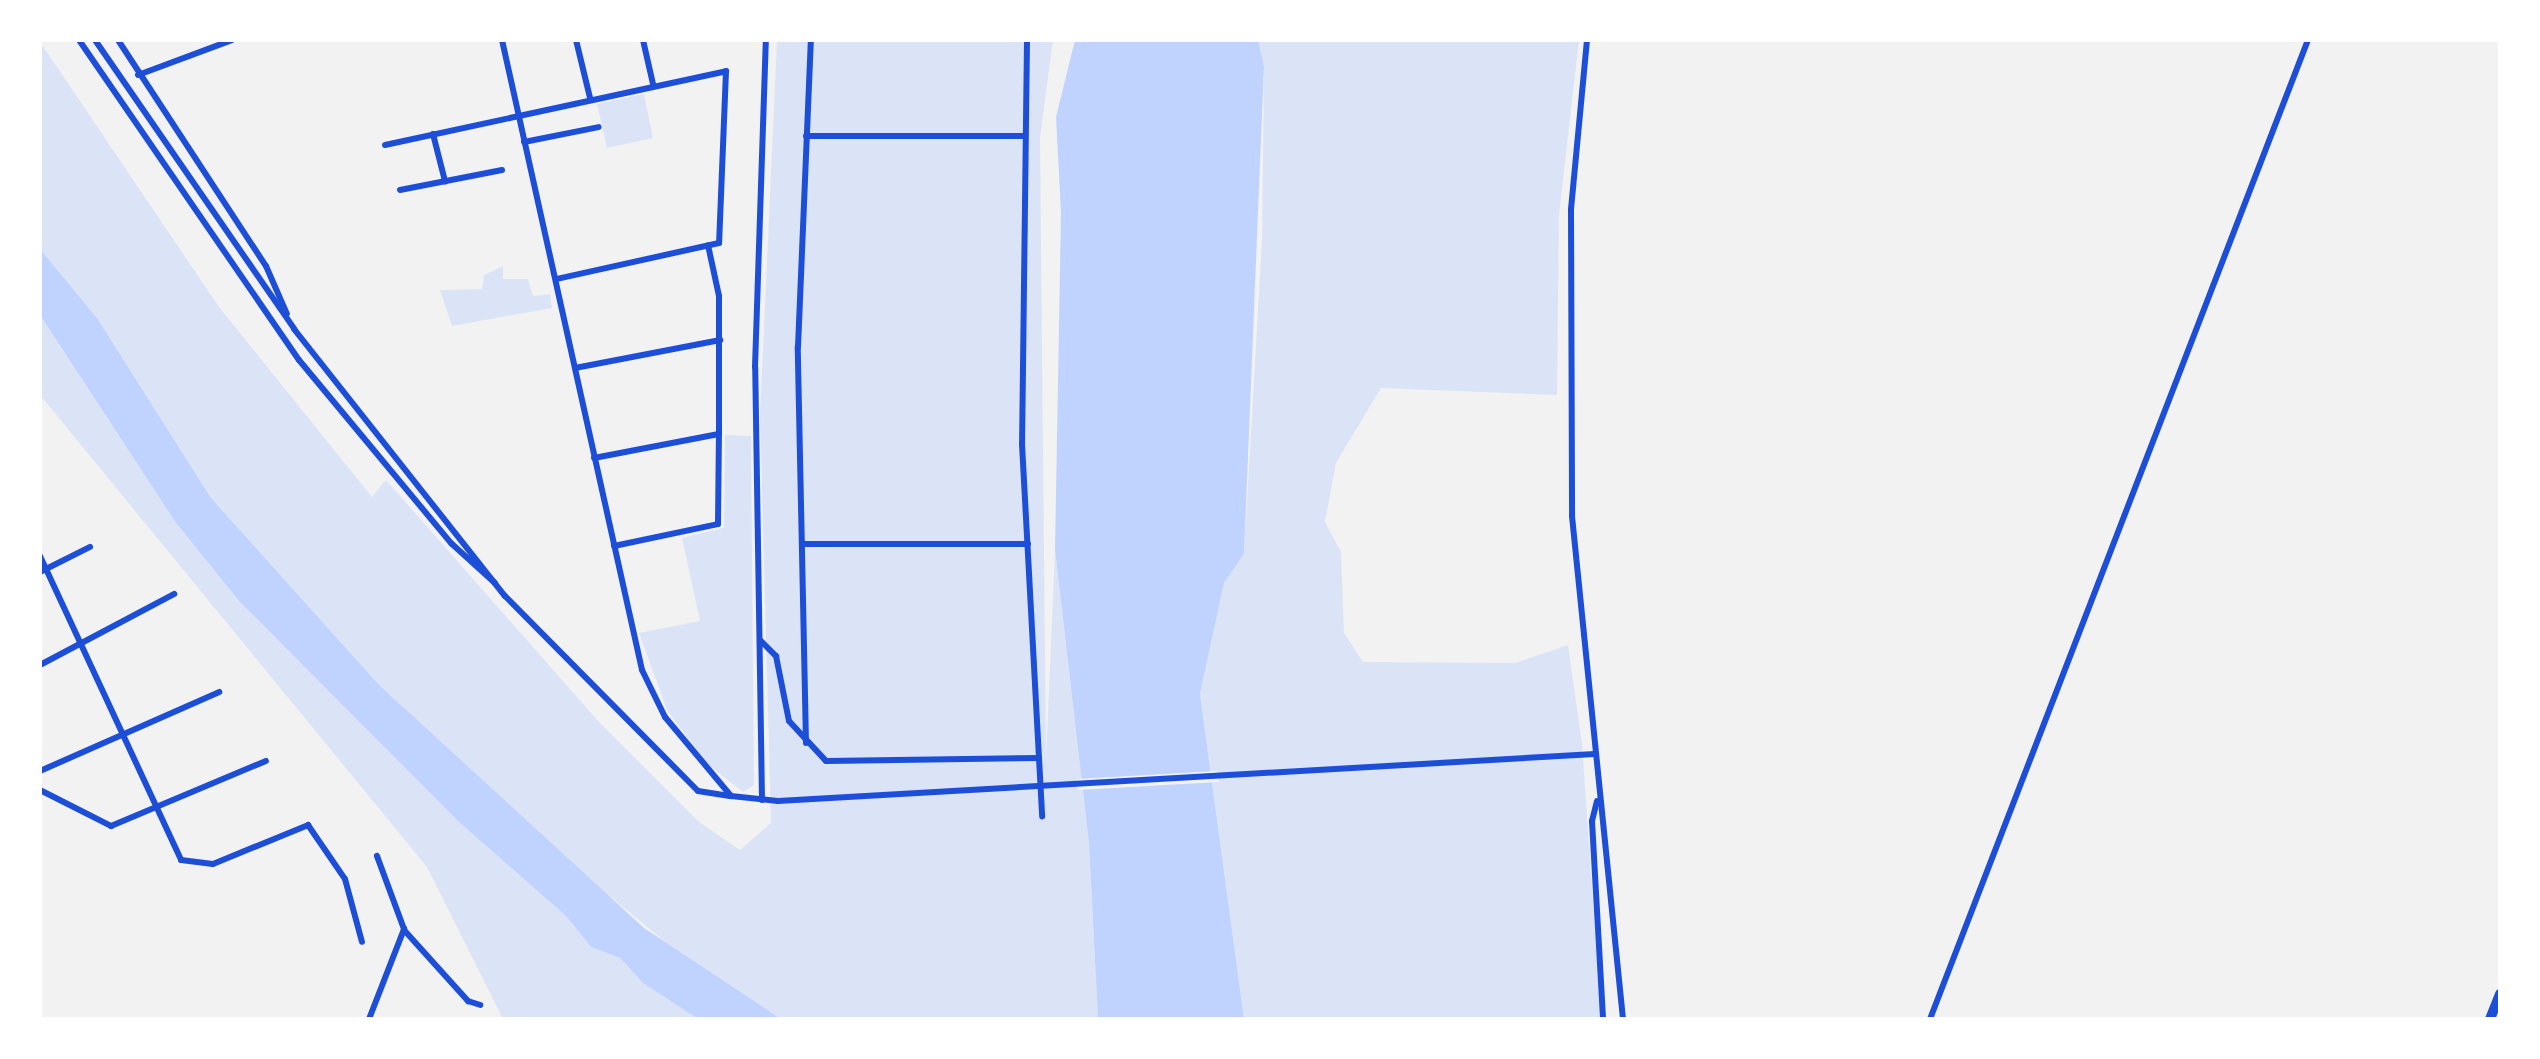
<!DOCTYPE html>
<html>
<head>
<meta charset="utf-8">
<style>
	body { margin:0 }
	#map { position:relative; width:2540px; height:1059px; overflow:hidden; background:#f2f2f2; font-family:"Noto Sans",sans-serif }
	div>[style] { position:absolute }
	.green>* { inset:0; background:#dbe4f7 }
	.water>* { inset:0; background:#bfd3fe }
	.pier>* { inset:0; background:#f2f2f2 }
	.minor>* { height:6px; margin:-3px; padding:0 3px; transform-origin:3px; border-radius:3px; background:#1d4ed8 }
	.trunk>* { height:10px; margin:-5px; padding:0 5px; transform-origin:5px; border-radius:5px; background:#1d4ed8 }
	span { translate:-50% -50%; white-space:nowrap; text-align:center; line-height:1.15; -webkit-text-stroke:8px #fff; paint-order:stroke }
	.frame { position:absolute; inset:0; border:42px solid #fff; pointer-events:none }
</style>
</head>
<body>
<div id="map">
	<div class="green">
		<i style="clip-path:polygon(777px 40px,1053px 40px,1040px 138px,1046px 759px,1055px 550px,1089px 843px,1098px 1019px,781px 1019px,692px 964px,565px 859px,379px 685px,211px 498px,97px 318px,40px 249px,40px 42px,219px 307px,372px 497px,386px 480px,599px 722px,699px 822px,740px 850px,771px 823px,760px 416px)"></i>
		<i style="clip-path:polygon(1258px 40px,1579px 40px,1559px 215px,1557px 395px,1381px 388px,1336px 463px,1325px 522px,1341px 552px,1344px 633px,1363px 662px,1515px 663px,1568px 645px,1582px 744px,1601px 1019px,1244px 1019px,1200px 694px,1224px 583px,1244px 554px,1262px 241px,1264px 66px)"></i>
		<i style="clip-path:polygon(644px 94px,653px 138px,607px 148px,597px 104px)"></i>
		<i style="clip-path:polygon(503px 266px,503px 279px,528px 279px,533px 296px,550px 294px,552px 308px,452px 326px,440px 290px,482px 289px,484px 275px)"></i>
		<i style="clip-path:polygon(40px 315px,176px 523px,239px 601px,459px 822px,566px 916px,591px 947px,620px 958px,643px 983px,698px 1019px,503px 1019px,427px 867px,40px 395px)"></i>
		<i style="clip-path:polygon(725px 435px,751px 436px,754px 785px,743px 792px,706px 763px,667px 710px,639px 633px,700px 621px,682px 538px,724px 528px)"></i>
	</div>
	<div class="water">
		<i style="clip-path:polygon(1075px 40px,1258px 40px,1264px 66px,1244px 554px,1224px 583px,1200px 694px,1244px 1019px,1098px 1019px,1089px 843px,1055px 550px,1061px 213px,1056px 117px)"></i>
		<i style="clip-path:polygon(40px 249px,97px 318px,211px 498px,379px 685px,644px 928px,781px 1019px,698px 1019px,643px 983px,620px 958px,591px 947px,566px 916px,459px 822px,239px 601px,176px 523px,40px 315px)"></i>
	</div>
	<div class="pier">
		<i style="clip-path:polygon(1217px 771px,1219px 782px,1078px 790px,1077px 779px)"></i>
	</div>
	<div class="minor">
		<i style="left:79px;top:40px;width:388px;rotate:55.5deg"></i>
		<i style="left:299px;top:360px;width:239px;rotate:50.3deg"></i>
		<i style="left:452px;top:544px;width:58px;rotate:42.2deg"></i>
		<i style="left:95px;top:40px;width:351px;rotate:55.4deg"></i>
		<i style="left:294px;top:329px;width:340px;rotate:51.7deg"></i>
		<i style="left:505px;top:596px;width:274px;rotate:45.3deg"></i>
		<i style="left:698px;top:791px;width:32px;rotate:9deg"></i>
		<i style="left:118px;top:40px;width:270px;rotate:56.8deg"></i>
		<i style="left:266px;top:266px;width:52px;rotate:66.4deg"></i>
		<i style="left:502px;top:40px;width:645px;rotate:77.47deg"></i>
		<i style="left:642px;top:670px;width:52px;rotate:63.9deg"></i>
		<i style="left:665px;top:717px;width:103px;rotate:50.1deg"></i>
		<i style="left:731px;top:796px;width:47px;rotate:6.1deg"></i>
		<i style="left:778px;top:801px;width:818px;rotate:-3.29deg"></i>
		<i style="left:576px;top:40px;width:60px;rotate:76.4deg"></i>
		<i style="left:643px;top:40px;width:45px;rotate:77.2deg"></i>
		<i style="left:1027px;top:40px;width:404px;rotate:90.7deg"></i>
		<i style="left:1022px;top:444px;width:373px;rotate:86.9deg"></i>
		<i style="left:1587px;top:40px;width:171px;rotate:95.4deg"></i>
		<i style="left:1571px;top:210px;width:306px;rotate:89.8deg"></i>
		<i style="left:1572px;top:516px;width:506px;rotate:84.21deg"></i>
		<i style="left:138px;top:75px;width:100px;rotate:-20.4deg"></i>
		<i style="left:433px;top:134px;width:49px;rotate:75.7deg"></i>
		<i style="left:806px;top:136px;width:217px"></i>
		<i style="left:524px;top:142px;width:76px;rotate:-11.3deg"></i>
		<i style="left:385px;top:145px;width:349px;rotate:-12.2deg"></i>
		<i style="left:726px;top:71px;width:172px;rotate:92.3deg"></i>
		<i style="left:719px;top:243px;width:167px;rotate:167.5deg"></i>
		<i style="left:400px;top:190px;width:104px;rotate:-11.1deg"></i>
		<i style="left:575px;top:368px;width:148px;rotate:-10.9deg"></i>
		<i style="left:594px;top:458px;width:127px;rotate:-10.9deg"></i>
		<i style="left:719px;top:434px;width:138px;rotate:-90deg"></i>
		<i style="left:719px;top:296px;width:52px;rotate:-102.2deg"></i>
		<i style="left:802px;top:544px;width:226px"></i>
		<i style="left:614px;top:546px;width:106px;rotate:-11.9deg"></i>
		<i style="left:718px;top:524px;width:90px;rotate:-89.4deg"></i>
		<i style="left:40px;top:556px;width:335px;rotate:65.1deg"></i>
		<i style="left:181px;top:860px;width:32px;rotate:7deg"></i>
		<i style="left:213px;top:864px;width:103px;rotate:-22.3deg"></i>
		<i style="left:308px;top:825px;width:65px;rotate:55.6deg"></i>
		<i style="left:345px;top:879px;width:65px;rotate:74.9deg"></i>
		<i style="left:40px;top:572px;width:56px;rotate:-26.6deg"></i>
		<i style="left:760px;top:640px;width:23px;rotate:45deg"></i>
		<i style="left:776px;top:656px;width:66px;rotate:78.7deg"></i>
		<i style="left:789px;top:721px;width:54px;rotate:47.2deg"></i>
		<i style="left:826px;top:761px;width:213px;rotate:-0.8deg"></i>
		<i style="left:40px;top:665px;width:152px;rotate:-27.9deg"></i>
		<i style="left:806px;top:743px;width:396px;rotate:-91.2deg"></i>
		<i style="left:798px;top:347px;width:307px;rotate:-87.6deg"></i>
		<i style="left:40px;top:771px;width:196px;rotate:-23.8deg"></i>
		<i style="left:40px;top:790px;width:80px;rotate:26.9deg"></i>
		<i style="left:111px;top:826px;width:168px;rotate:-22.8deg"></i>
		<i style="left:762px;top:800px;width:433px;rotate:-90.9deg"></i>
		<i style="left:755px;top:367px;width:327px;rotate:-88.1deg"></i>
		<i style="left:1597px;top:801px;width:21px;rotate:104deg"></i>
		<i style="left:1592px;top:821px;width:198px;rotate:86.8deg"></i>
		<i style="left:404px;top:930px;width:96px;rotate:48deg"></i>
		<i style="left:468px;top:1001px;width:13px;rotate:18deg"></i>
		<i style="left:369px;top:1019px;width:97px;rotate:-68.7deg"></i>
		<i style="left:404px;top:929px;width:78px;rotate:-110.3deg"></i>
		<i style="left:1930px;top:1019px;width:1049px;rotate:-68.89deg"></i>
	</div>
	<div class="trunk">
		<i style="left:2490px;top:1019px;width:27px;rotate:-68deg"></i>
	</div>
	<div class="frame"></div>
</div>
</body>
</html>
